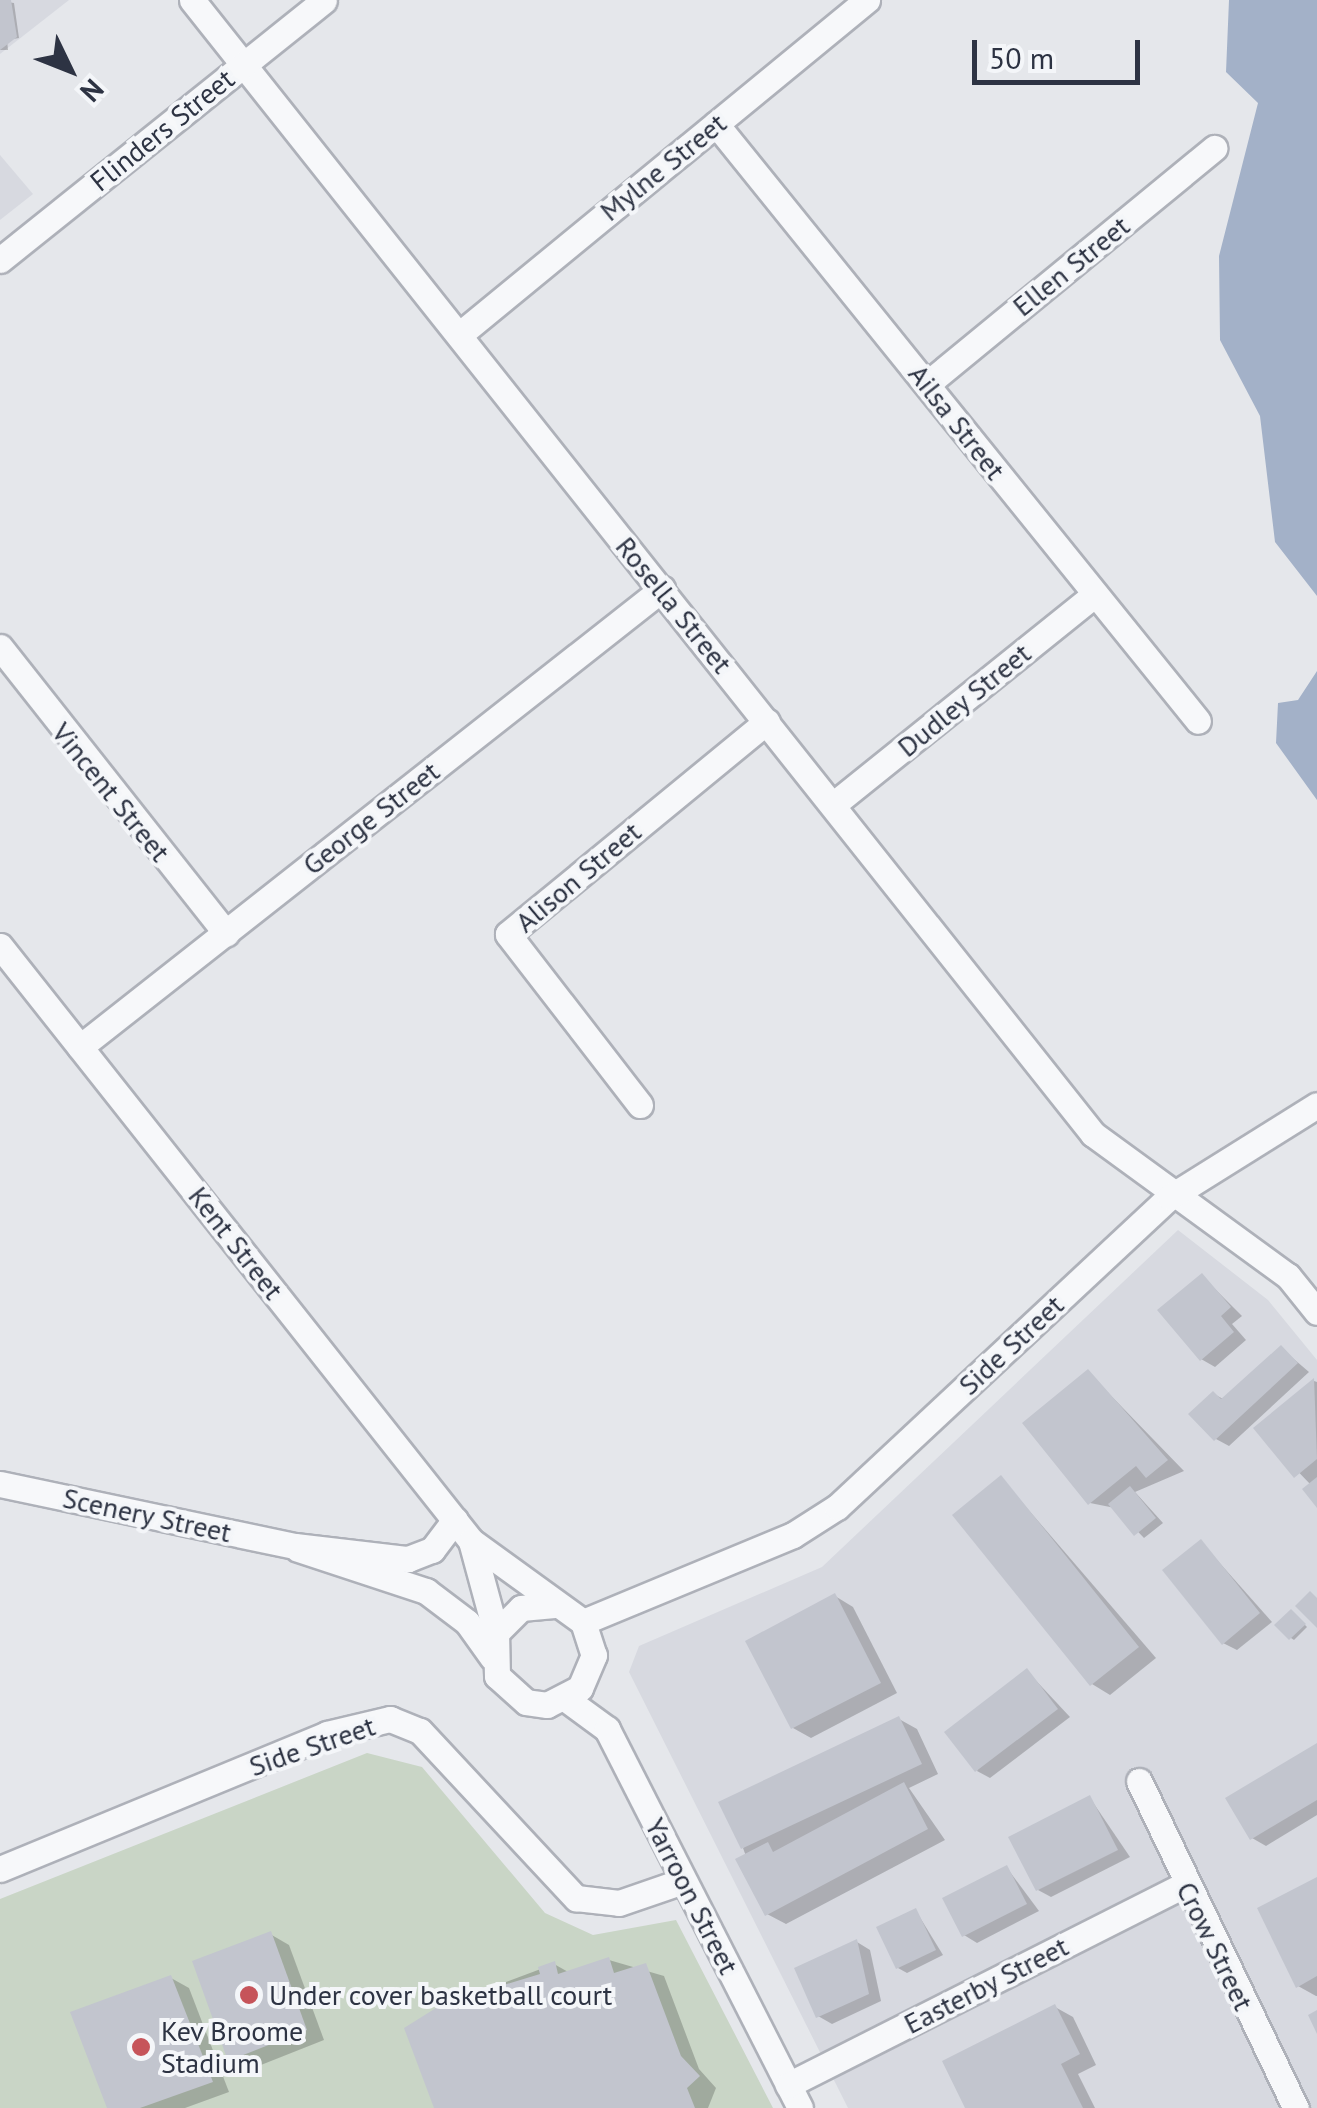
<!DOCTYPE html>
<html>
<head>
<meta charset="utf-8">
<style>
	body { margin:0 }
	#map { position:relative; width:1317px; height:2108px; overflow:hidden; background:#e5e7eb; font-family:"PT Sans",sans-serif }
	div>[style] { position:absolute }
	.built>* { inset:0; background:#d7d9e0 }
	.green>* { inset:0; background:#c9d5c6 }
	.water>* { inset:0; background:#a3b1c8 }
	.shadow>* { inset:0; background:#0003 }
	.building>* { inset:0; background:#c2c5ce }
	.roads { filter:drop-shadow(2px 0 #aeb1b9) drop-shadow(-2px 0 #aeb1b9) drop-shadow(0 2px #aeb1b9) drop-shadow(0 -2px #aeb1b9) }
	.minor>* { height:25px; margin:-12.5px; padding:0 12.5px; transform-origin:12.5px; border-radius:12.5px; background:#f7f8fa }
	.dots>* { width:28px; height:28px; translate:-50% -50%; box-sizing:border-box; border:5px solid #f4f6f9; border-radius:50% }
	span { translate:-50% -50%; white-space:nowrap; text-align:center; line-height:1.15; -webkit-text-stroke:8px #f4f6f9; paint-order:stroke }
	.street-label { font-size:28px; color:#2d3343 }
	.poi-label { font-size:28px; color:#2d3343 }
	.left { translate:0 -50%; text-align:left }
	.north { position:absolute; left:20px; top:20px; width:100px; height:100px; -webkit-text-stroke:8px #f4f6f9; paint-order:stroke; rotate:133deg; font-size:28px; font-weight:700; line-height:40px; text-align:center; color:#2d3343 }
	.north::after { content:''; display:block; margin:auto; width:35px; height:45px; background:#2d3343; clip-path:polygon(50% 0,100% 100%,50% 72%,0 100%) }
	.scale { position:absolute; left:972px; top:40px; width:168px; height:45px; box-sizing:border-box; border:5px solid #2d3343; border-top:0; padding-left:12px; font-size:30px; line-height:35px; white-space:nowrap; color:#2d3343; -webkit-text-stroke:8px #f4f6f9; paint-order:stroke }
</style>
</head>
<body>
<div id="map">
	<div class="built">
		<i style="clip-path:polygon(0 0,69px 0,0 54px)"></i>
		<i style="clip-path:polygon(0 155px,33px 194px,0 220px)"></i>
		<i style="clip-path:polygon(1178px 1230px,1268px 1300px,1317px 1360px,1317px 2108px,848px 2108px,629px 1672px,639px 1646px,822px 1567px)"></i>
	</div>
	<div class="green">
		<i style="clip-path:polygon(367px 1753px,422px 1767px,545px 1913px,593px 1935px,676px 1920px,773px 2108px,0 2108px,0 1899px)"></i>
	</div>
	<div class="water">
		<i style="clip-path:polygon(1229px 0,1317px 0,1317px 596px,1275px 542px,1260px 416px,1220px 340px,1219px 256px,1258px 103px,1226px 72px)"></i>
		<i style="clip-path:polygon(1317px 671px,1317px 800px,1276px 743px,1278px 703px,1298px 700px)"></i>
	</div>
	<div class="shadow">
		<i style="clip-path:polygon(0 1px,14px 3px,19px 38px,7px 40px,8px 50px,0 50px)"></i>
		<i style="clip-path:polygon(1202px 1276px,1242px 1316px,1232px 1324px,1246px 1340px,1215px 1367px,1201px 1359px)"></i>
		<i style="clip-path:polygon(1281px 1348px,1309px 1372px,1229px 1446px,1216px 1439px,1214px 1394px,1225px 1400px)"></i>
		<i style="clip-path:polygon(1088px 1372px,1184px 1471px,1135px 1492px,1163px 1523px,1144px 1538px,1115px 1508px,1090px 1503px)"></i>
		<i style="clip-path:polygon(1314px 1381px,1317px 1382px,1317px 1504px,1311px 1485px,1256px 1428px)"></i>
		<i style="clip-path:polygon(1001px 1478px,1156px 1658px,1110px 1695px,1092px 1684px)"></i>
		<i style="clip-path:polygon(1201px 1542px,1272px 1622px,1237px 1650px,1223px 1643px)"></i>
		<i style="clip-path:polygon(835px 1596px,853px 1607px,897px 1693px,811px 1738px,793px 1728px)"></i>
		<i style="clip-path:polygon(1294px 1614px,1307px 1627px,1294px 1640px,1291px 1638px)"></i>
		<i style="clip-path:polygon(1027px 1671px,1070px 1717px,990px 1778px,977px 1771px)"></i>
		<i style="clip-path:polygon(899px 1719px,917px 1729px,938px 1774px,909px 1788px,945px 1840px,786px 1924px,767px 1914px,743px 1848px)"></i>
		<i style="clip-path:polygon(1317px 1746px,1317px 1815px,1266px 1846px,1252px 1838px)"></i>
		<i style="clip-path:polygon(1090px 1798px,1130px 1857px,1051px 1897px,1038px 1890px)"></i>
		<i style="clip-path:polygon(1007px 1868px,1039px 1911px,977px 1943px,964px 1935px)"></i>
		<i style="clip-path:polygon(1317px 1880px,1317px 1996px,1316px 1996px,1298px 1986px)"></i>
		<i style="clip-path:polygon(916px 1911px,943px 1955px,907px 1973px,898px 1968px)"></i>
		<i style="clip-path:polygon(270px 1934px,289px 1945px,324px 2040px,248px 2070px,230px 2059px)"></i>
		<i style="clip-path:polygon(857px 1942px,870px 1950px,881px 2001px,832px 2024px,818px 2016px)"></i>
		<i style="clip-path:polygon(609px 1960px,664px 1976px,699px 2069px,716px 2088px,708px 2108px,437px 2108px,445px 2005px,554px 1964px,570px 1973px)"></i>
		<i style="clip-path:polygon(171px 1978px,189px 1988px,229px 2092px,185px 2108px,110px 2108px)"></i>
		<i style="clip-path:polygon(1055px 2007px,1073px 2017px,1096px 2065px,1078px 2074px,1095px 2108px,968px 2108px)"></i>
	</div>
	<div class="building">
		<i style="clip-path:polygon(0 0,11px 0,17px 37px,0 50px)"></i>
		<i style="clip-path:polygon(1202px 1273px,1231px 1307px,1221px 1316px,1234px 1332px,1200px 1361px,1157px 1310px)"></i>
		<i style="clip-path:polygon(1281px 1345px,1298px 1363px,1214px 1441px,1188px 1414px,1213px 1391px,1221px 1399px)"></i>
		<i style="clip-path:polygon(1088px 1369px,1168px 1460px,1146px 1478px,1136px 1466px,1088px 1505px,1022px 1423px)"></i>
		<i style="clip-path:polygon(1314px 1378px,1317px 1459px,1294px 1478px,1253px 1428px)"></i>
		<i style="clip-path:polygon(1001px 1475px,1139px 1647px,1090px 1686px,952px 1515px)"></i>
		<i style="clip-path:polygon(1317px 1477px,1317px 1508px,1302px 1489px)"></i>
		<i style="clip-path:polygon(1130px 1486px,1156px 1518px,1134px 1536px,1108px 1504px)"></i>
		<i style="clip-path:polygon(1201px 1539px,1260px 1613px,1222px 1645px,1162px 1570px)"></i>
		<i style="clip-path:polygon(1310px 1591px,1317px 1598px,1317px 1628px,1295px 1606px)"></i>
		<i style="clip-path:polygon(835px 1593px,881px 1683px,791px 1729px,745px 1641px)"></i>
		<i style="clip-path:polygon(1291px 1609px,1306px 1624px,1289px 1640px,1274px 1625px)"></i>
		<i style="clip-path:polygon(1027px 1668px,1058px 1709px,975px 1772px,944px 1732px)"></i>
		<i style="clip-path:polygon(899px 1716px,922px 1764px,741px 1849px,718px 1802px)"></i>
		<i style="clip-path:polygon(1317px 1743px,1317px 1800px,1250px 1840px,1225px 1798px)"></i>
		<i style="clip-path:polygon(904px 1782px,928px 1829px,765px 1916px,735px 1859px,768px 1842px,773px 1852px)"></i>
		<i style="clip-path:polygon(1090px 1795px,1118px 1850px,1036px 1891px,1008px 1837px)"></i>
		<i style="clip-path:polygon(1007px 1865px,1027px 1904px,962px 1937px,942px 1898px)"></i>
		<i style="clip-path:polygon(1317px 1877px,1317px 1976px,1296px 1988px,1257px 1908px)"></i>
		<i style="clip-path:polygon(916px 1908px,936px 1950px,896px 1969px,876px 1927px)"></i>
		<i style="clip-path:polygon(271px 1931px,307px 2030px,228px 2061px,192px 1961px)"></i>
		<i style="clip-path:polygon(857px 1939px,869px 1994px,816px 2018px,794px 1968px)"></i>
		<i style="clip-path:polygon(609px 1957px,614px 1973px,646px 1963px,681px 2056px,700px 2076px,687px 2088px,695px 2108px,434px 2108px,404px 2028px,444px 2003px,540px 1974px,538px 1967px,555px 1961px,558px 1974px)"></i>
		<i style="clip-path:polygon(171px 1975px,213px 2082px,140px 2108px,107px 2108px,70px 2012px)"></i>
		<i style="clip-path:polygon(1055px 2004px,1080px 2054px,1061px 2064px,1083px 2108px,965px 2108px,942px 2061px)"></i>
		<i style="clip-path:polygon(1317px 2010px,1317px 2034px,1308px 2015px)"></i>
	</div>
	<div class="roads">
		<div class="minor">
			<i style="left:192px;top:0;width:1448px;rotate:51.53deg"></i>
			<i style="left:1093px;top:1134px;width:241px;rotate:36.1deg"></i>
			<i style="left:1288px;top:1276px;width:46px;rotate:51.1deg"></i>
			<i style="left:716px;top:124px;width:767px;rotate:51.08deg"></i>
			<i style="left:0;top:260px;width:415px;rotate:-38.7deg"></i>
			<i style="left:459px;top:335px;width:528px;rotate:-39.39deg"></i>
			<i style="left:927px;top:384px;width:372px;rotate:-39.4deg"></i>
			<i style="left:0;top:647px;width:365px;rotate:51.7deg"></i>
			<i style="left:834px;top:804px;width:334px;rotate:-38.8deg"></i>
			<i style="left:0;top:946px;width:759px;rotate:51.63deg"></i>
			<i style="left:471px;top:1541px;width:138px;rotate:35.9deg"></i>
			<i style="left:583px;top:1622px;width:35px;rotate:72deg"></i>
			<i style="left:594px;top:1655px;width:36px;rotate:113deg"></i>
			<i style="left:580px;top:1688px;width:37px;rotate:153deg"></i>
			<i style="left:547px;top:1705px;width:21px;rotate:-172deg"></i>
			<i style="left:526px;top:1702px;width:39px;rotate:-138deg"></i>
			<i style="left:497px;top:1676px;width:43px;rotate:-91.3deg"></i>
			<i style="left:496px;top:1633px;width:35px;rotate:-45deg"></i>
			<i style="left:521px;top:1608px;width:36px;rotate:-5deg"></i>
			<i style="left:80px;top:1047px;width:741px;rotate:-38.2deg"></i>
			<i style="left:640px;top:1105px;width:216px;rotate:-127.7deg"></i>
			<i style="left:508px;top:934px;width:335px;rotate:-39.4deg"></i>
			<i style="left:0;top:1484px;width:301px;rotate:11.9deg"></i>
			<i style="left:295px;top:1546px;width:114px;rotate:6.6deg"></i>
			<i style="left:408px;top:1559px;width:26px;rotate:-21deg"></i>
			<i style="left:432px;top:1550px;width:38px;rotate:-53deg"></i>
			<i style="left:471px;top:1541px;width:95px;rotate:74.8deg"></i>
			<i style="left:298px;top:1549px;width:135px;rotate:18.2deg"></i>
			<i style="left:426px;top:1591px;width:51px;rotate:37.1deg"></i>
			<i style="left:467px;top:1622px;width:43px;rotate:54.5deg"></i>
			<i style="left:583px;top:1622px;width:227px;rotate:-22.5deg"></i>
			<i style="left:793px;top:1535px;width:52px;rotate:-32.5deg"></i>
			<i style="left:837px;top:1507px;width:455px;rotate:-43deg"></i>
			<i style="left:1170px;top:1197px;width:173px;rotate:-32deg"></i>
			<i style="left:566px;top:1699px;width:51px;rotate:36.2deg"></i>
			<i style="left:607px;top:1729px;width:425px;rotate:63deg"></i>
			<i style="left:1139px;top:1781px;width:363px;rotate:64.4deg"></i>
			<i style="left:0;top:1869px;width:354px;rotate:-22.4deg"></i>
			<i style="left:327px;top:1734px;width:65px;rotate:-13.4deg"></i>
			<i style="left:390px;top:1719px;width:32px;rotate:22deg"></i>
			<i style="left:420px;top:1731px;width:229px;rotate:47deg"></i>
			<i style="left:576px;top:1898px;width:43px;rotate:6.6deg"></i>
			<i style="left:619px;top:1903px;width:68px;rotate:-19deg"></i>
			<i style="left:788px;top:2085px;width:444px;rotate:-26.8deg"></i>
		</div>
	</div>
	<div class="dots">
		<i style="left:249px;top:1995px;background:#c6545a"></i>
		<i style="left:141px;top:2047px;background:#c6545a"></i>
	</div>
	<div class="street-label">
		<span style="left:162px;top:130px;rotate:-39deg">Flinders Street</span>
		<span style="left:663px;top:167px;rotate:-39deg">Mylne Street</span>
		<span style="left:1071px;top:266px;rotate:-39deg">Ellen Street</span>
		<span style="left:957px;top:422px;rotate:52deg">Ailsa Street</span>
		<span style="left:674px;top:605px;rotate:51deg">Rosella Street</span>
		<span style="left:964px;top:700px;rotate:-39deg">Dudley Street</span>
		<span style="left:111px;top:792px;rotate:51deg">Vincent Street</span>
		<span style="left:371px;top:818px;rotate:-38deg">George Street</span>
		<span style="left:578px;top:877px;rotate:-40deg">Alison Street</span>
		<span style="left:236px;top:1243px;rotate:52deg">Kent Street</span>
		<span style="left:1011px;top:1345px;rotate:-43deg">Side Street</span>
		<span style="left:147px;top:1515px;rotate:12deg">Scenery Street</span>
		<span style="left:312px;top:1746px;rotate:-19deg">Side Street</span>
		<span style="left:692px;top:1896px;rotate:63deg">Yarroon Street</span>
		<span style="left:1215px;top:1946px;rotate:64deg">Crow Street</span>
		<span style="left:986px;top:1985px;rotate:-27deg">Easterby Street</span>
	</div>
	<div class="poi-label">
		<span class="left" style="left:269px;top:1995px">Under cover basketball court</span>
		<span class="left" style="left:161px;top:2047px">Kev Broome<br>Stadium</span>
	</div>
	<div class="north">N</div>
	<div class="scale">50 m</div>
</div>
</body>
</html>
